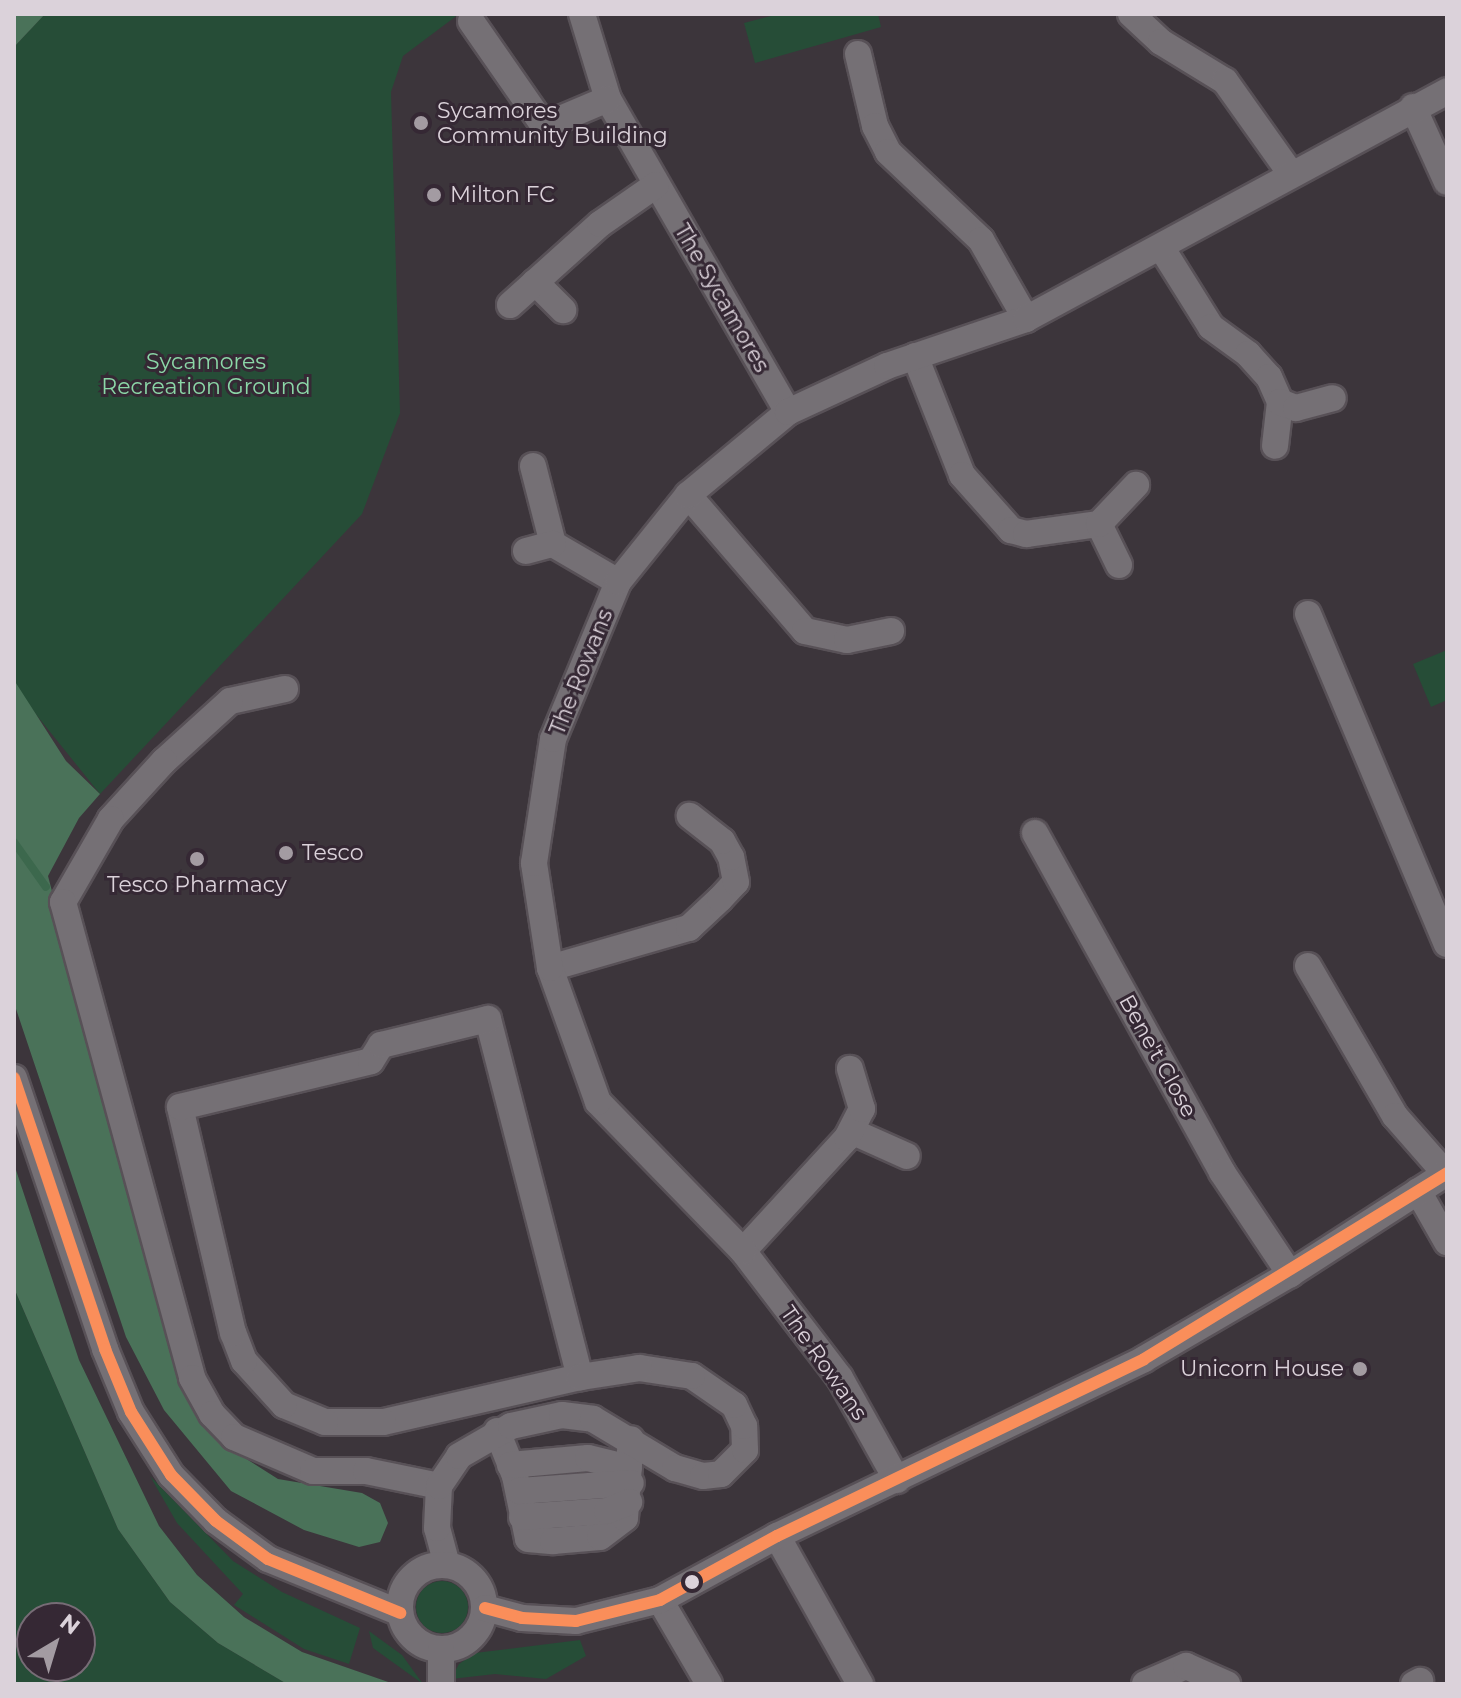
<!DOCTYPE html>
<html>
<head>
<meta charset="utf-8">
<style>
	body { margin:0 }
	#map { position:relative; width:1461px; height:1698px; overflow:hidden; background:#3c353b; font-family:Montserrat,sans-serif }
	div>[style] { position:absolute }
	.green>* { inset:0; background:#264d37 }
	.round { border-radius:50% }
	.forest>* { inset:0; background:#4a7259 }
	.stream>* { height:8px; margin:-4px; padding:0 4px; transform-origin:4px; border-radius:4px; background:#3c684d }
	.roads { filter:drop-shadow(2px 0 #585157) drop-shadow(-2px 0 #585157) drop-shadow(0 2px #585157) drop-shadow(0 -2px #585157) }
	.minor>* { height:26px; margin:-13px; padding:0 13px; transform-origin:13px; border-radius:13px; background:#757075 }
	.minor>.ring { margin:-13px; padding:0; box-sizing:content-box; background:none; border:26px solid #757075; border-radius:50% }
	.bus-1>* { height:12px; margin:-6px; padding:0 6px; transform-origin:6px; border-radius:6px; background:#fa8e5a }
	.dots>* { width:22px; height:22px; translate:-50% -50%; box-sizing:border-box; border:4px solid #352834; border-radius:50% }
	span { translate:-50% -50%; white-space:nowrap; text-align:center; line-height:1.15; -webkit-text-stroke:6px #352834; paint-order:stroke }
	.poi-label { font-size:22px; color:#dbd2da }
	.left { translate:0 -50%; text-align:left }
	.right { translate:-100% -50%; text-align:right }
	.street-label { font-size:22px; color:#dbd2da }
	.park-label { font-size:22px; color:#8bd7a7 }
	.frame { position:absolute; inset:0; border:16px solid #dbd2da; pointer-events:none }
	.north { position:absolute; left:16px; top:1602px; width:80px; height:80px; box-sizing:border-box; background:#352834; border:2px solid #776c76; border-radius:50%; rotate:38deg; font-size:22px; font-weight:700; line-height:32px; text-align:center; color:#dbd2da }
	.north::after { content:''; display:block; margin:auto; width:28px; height:36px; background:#a39ba2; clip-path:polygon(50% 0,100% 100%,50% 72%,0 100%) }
</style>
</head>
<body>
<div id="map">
	<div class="green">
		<i style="clip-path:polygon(45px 14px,459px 14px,403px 56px,391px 92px,400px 413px,362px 514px,100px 794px,14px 687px,14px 47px)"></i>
		<i style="clip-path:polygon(779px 14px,878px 14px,881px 27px,755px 63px,744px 23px)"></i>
		<i style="clip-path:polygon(1447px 650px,1447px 700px,1431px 707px,1413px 664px)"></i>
		<i style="clip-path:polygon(evenodd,14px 1288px,118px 1529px,170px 1602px,218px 1643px,287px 1684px,14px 1684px,14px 1288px,32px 1618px,80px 1618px,80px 1666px,32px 1666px,32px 1618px)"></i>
		<i style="clip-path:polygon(150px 1476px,233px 1561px,282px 1592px,360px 1628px,349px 1664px,304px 1649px,234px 1605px,243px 1594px,177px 1523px)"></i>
		<i class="round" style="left:416px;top:1581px;width:52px;height:52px"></i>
		<i style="clip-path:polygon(369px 1631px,402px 1655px,423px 1684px,373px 1648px)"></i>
		<i style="clip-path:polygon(580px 1640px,586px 1656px,546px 1679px,495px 1674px,451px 1679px,459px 1664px,475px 1653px)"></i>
	</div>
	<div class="forest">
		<i style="clip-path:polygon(14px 14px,45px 14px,14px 47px)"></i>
		<i style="clip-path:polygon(14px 680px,66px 761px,100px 794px,79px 818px,48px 876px,178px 1366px,195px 1410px,226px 1446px,278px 1479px,362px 1493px,380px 1503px,388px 1523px,380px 1542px,359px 1547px,304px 1530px,231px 1491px,164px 1410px,126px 1337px,14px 1003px)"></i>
		<i style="clip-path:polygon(14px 1164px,79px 1360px,159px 1526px,197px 1575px,244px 1617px,302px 1652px,394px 1684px,287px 1684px,218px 1643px,170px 1602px,118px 1529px,14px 1288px)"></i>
	</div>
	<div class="stream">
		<i style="left:14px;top:842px;width:55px;rotate:54.6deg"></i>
	</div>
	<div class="roads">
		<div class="minor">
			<i style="left:582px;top:14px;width:89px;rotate:73deg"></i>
			<i style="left:608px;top:99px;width:361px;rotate:60.1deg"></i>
			<i style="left:1131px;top:14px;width:41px;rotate:43deg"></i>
			<i style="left:1161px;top:42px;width:75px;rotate:31.4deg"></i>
			<i style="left:1225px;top:81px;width:114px;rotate:54.6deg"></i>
			<i style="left:471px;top:21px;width:128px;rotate:55.2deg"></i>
			<i style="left:544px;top:126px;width:69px;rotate:-22.9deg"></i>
			<i style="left:858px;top:54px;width:74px;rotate:76.7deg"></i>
			<i style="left:875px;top:126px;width:29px;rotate:63deg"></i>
			<i style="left:888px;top:152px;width:128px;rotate:43.4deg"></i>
			<i style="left:981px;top:240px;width:91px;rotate:60.3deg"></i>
			<i style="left:1413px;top:107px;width:82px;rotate:65.6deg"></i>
			<i style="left:1161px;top:247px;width:94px;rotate:58deg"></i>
			<i style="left:1211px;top:327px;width:46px;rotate:36.1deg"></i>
			<i style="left:1248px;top:354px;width:31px;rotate:48deg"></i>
			<i style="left:1269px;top:377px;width:27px;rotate:66deg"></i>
			<i style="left:1280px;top:402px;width:44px;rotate:96.5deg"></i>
			<i style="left:535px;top:282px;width:40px;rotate:45deg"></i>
			<i style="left:510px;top:305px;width:121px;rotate:-42deg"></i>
			<i style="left:600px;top:224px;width:68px;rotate:-34.9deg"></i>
			<i style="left:915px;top:356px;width:128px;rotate:68.4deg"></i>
			<i style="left:962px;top:475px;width:74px;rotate:48.3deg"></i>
			<i style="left:1011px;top:530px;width:16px;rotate:15deg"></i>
			<i style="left:1026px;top:534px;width:74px;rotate:-7.8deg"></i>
			<i style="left:1280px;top:402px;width:17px;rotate:21deg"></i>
			<i style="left:1296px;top:408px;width:38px;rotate:-15deg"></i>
			<i style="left:533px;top:466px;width:81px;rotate:75.6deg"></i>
			<i style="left:553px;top:544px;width:75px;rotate:30.3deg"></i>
			<i style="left:688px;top:495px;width:179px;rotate:49.3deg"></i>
			<i style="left:805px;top:631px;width:43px;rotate:12.1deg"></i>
			<i style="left:847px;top:640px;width:45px;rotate:-11.6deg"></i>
			<i style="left:526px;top:551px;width:28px;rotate:-15deg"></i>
			<i style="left:1119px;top:565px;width:46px;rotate:-116deg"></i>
			<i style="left:1099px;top:524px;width:54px;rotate:-46.5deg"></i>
			<i style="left:1308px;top:614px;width:358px;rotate:67.2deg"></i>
			<i style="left:285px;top:689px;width:56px;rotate:167.7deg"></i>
			<i style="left:230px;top:701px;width:89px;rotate:137.7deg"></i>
			<i style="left:164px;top:761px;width:79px;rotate:132.4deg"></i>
			<i style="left:111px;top:819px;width:96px;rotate:120deg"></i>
			<i style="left:63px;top:902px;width:493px;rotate:74.8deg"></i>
			<i style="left:192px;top:1378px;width:41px;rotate:60.9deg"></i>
			<i style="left:212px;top:1414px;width:32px;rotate:46deg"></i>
			<i style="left:234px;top:1437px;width:86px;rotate:23.3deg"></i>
			<i style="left:313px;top:1471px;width:53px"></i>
			<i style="left:366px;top:1471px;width:75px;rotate:11.6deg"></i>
			<i style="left:1035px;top:833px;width:387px;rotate:61.1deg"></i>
			<i style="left:1222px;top:1172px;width:123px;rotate:56.3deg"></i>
			<i style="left:1308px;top:966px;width:173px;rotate:59.9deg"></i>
			<i style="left:1395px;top:1116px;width:77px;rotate:48.7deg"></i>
			<i style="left:550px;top:968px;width:145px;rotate:-16.1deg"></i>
			<i style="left:689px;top:928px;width:42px;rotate:-43.1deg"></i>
			<i style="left:720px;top:899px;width:23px;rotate:-47deg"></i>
			<i style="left:736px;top:882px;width:25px;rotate:-101deg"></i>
			<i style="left:731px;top:857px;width:18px;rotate:-119deg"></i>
			<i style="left:722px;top:841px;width:41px;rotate:-142deg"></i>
			<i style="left:488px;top:1019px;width:370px;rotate:75.6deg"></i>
			<i style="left:580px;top:1377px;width:202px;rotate:167.1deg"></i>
			<i style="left:383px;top:1422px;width:58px;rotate:180deg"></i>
			<i style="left:325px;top:1422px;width:44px;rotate:-157.5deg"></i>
			<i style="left:284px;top:1405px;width:59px;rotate:-132.3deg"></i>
			<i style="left:244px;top:1361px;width:30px;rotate:-111deg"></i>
			<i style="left:233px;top:1333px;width:232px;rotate:-103.2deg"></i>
			<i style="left:180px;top:1107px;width:196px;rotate:-13.5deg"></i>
			<i style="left:371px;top:1061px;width:19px;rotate:-58deg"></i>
			<i style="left:381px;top:1045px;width:110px;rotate:-13.7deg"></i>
			<i style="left:14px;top:1078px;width:286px;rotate:71.4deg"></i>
			<i style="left:105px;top:1349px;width:68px;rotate:67.6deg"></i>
			<i style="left:131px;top:1412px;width:75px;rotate:57.6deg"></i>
			<i style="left:171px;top:1475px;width:64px;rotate:45.6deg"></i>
			<i style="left:216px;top:1521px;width:64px;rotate:36.2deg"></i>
			<i style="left:268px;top:1559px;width:143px;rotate:22.2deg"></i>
			<i style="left:851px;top:1131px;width:61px;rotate:24.1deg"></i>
			<i style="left:1418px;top:1191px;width:59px;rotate:60.4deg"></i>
			<i style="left:743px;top:1251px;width:154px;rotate:-47.4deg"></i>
			<i style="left:847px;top:1138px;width:33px;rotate:-63deg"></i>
			<i style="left:862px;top:1109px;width:42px;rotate:-106.7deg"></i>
			<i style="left:497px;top:1431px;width:48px;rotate:68.2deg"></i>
			<i style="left:515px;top:1476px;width:64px;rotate:78.3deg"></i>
			<i style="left:528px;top:1539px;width:25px;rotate:5deg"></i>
			<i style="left:553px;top:1541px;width:47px;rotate:-4.9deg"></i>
			<i style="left:600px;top:1537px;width:31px;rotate:-37deg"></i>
			<i style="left:625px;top:1518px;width:79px;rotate:-85.7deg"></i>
			<i style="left:510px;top:1465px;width:78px;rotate:-5.1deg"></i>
			<i style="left:588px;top:1458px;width:42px;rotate:13.7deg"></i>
			<i style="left:897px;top:1480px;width:117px;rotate:-119.2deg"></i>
			<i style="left:840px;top:1378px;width:160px;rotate:-127.4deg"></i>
			<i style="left:743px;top:1251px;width:208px;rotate:-134.2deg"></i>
			<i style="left:598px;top:1102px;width:142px;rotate:-109.7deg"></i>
			<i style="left:550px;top:968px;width:106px;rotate:-98.7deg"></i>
			<i style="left:534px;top:863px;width:125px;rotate:-81.3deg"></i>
			<i style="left:553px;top:739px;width:170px;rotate:-67.5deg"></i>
			<i style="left:618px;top:582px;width:112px;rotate:-51.2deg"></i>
			<i style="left:688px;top:495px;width:130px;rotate:-39.7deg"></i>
			<i style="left:788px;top:412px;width:109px;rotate:-24.9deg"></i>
			<i style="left:887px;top:366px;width:147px;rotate:-18.7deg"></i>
			<i style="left:1026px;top:319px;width:479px;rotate:-28.4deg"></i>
			<i style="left:519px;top:1491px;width:112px;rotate:-4.1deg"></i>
			<i style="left:522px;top:1517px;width:85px;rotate:-4deg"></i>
			<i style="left:607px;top:1511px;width:24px;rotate:-22deg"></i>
			<i style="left:777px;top:1536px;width:170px;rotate:60.7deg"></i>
			<i style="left:447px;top:1565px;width:38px;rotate:-105deg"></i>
			<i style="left:437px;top:1528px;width:42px;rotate:-87.3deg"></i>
			<i style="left:439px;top:1486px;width:36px;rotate:-56deg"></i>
			<i style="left:459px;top:1456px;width:60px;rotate:-30deg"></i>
			<i style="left:511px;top:1426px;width:52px;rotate:-12.2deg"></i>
			<i style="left:562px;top:1415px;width:31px;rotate:7deg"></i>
			<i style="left:593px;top:1419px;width:96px;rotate:30.9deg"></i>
			<i style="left:675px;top:1468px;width:29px;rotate:16deg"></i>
			<i style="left:703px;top:1476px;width:18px;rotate:-6deg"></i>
			<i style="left:721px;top:1474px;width:34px;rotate:-45deg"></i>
			<i style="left:745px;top:1450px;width:24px;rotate:-92deg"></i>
			<i style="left:744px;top:1426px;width:23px;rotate:-115deg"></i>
			<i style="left:734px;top:1405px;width:51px;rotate:-145.4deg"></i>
			<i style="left:692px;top:1376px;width:54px;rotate:-171.4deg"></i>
			<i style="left:639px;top:1368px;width:60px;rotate:171.3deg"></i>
			<i class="ring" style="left:400px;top:1565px;width:58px;height:58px"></i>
			<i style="left:660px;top:1600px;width:97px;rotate:59.7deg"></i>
			<i style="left:485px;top:1608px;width:38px;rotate:15deg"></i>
			<i style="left:522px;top:1618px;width:54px;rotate:3.2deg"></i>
			<i style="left:576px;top:1621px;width:87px;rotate:-14deg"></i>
			<i style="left:660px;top:1600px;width:133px;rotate:-28.7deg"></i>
			<i style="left:777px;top:1536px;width:407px;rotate:-25.7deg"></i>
			<i style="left:1144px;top:1359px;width:169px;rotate:-30.2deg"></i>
			<i style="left:1290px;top:1274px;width:187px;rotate:-32.8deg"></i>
			<i style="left:441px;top:1684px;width:34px;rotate:-90deg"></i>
			<i style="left:1145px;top:1684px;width:45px;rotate:-23.7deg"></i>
			<i style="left:1186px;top:1666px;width:45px;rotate:23.7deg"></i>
			<i style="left:1414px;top:1684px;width:7px;rotate:-27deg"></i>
		</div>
	</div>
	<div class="bus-1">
		<i style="left:14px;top:1078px;width:286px;rotate:71.4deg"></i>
		<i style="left:105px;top:1349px;width:68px;rotate:67.6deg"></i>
		<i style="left:131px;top:1412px;width:75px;rotate:57.6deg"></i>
		<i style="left:171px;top:1475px;width:64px;rotate:45.6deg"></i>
		<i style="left:216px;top:1521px;width:64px;rotate:36.2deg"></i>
		<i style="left:268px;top:1559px;width:143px;rotate:22.2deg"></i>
		<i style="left:485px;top:1608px;width:38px;rotate:15deg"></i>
		<i style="left:522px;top:1618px;width:54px;rotate:3.2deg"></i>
		<i style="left:576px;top:1621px;width:87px;rotate:-14deg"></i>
		<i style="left:660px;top:1600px;width:133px;rotate:-28.7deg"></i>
		<i style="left:777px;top:1536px;width:407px;rotate:-25.7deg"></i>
		<i style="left:1144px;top:1359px;width:356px;rotate:-31.5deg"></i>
	</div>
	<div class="dots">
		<i style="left:421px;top:123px;background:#a39ba2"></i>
		<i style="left:434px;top:195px;background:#a39ba2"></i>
		<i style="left:286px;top:853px;background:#a39ba2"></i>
		<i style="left:197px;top:859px;background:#a39ba2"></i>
		<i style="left:1360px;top:1369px;background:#a39ba2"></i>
		<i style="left:692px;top:1582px;background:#dbd2da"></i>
	</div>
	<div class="poi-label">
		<span class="left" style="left:437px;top:123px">Sycamores<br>Community Building</span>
		<span class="left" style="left:450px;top:195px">Milton FC</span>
		<span class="left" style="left:302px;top:853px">Tesco</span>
		<span style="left:197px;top:885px">Tesco Pharmacy</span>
		<span class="right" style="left:1344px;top:1369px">Unicorn House</span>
	</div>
	<div class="street-label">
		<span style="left:722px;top:298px;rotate:60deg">The Sycamores</span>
		<span style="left:581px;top:672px;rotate:-68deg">The Rowans</span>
		<span style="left:1158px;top:1056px;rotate:61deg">Bene't Close</span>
		<span style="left:824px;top:1363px;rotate:55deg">The Rowans</span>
	</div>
	<div class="park-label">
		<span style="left:206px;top:374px">Sycamores<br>Recreation Ground</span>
	</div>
	<div class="frame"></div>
	<div class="north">N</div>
</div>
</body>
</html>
